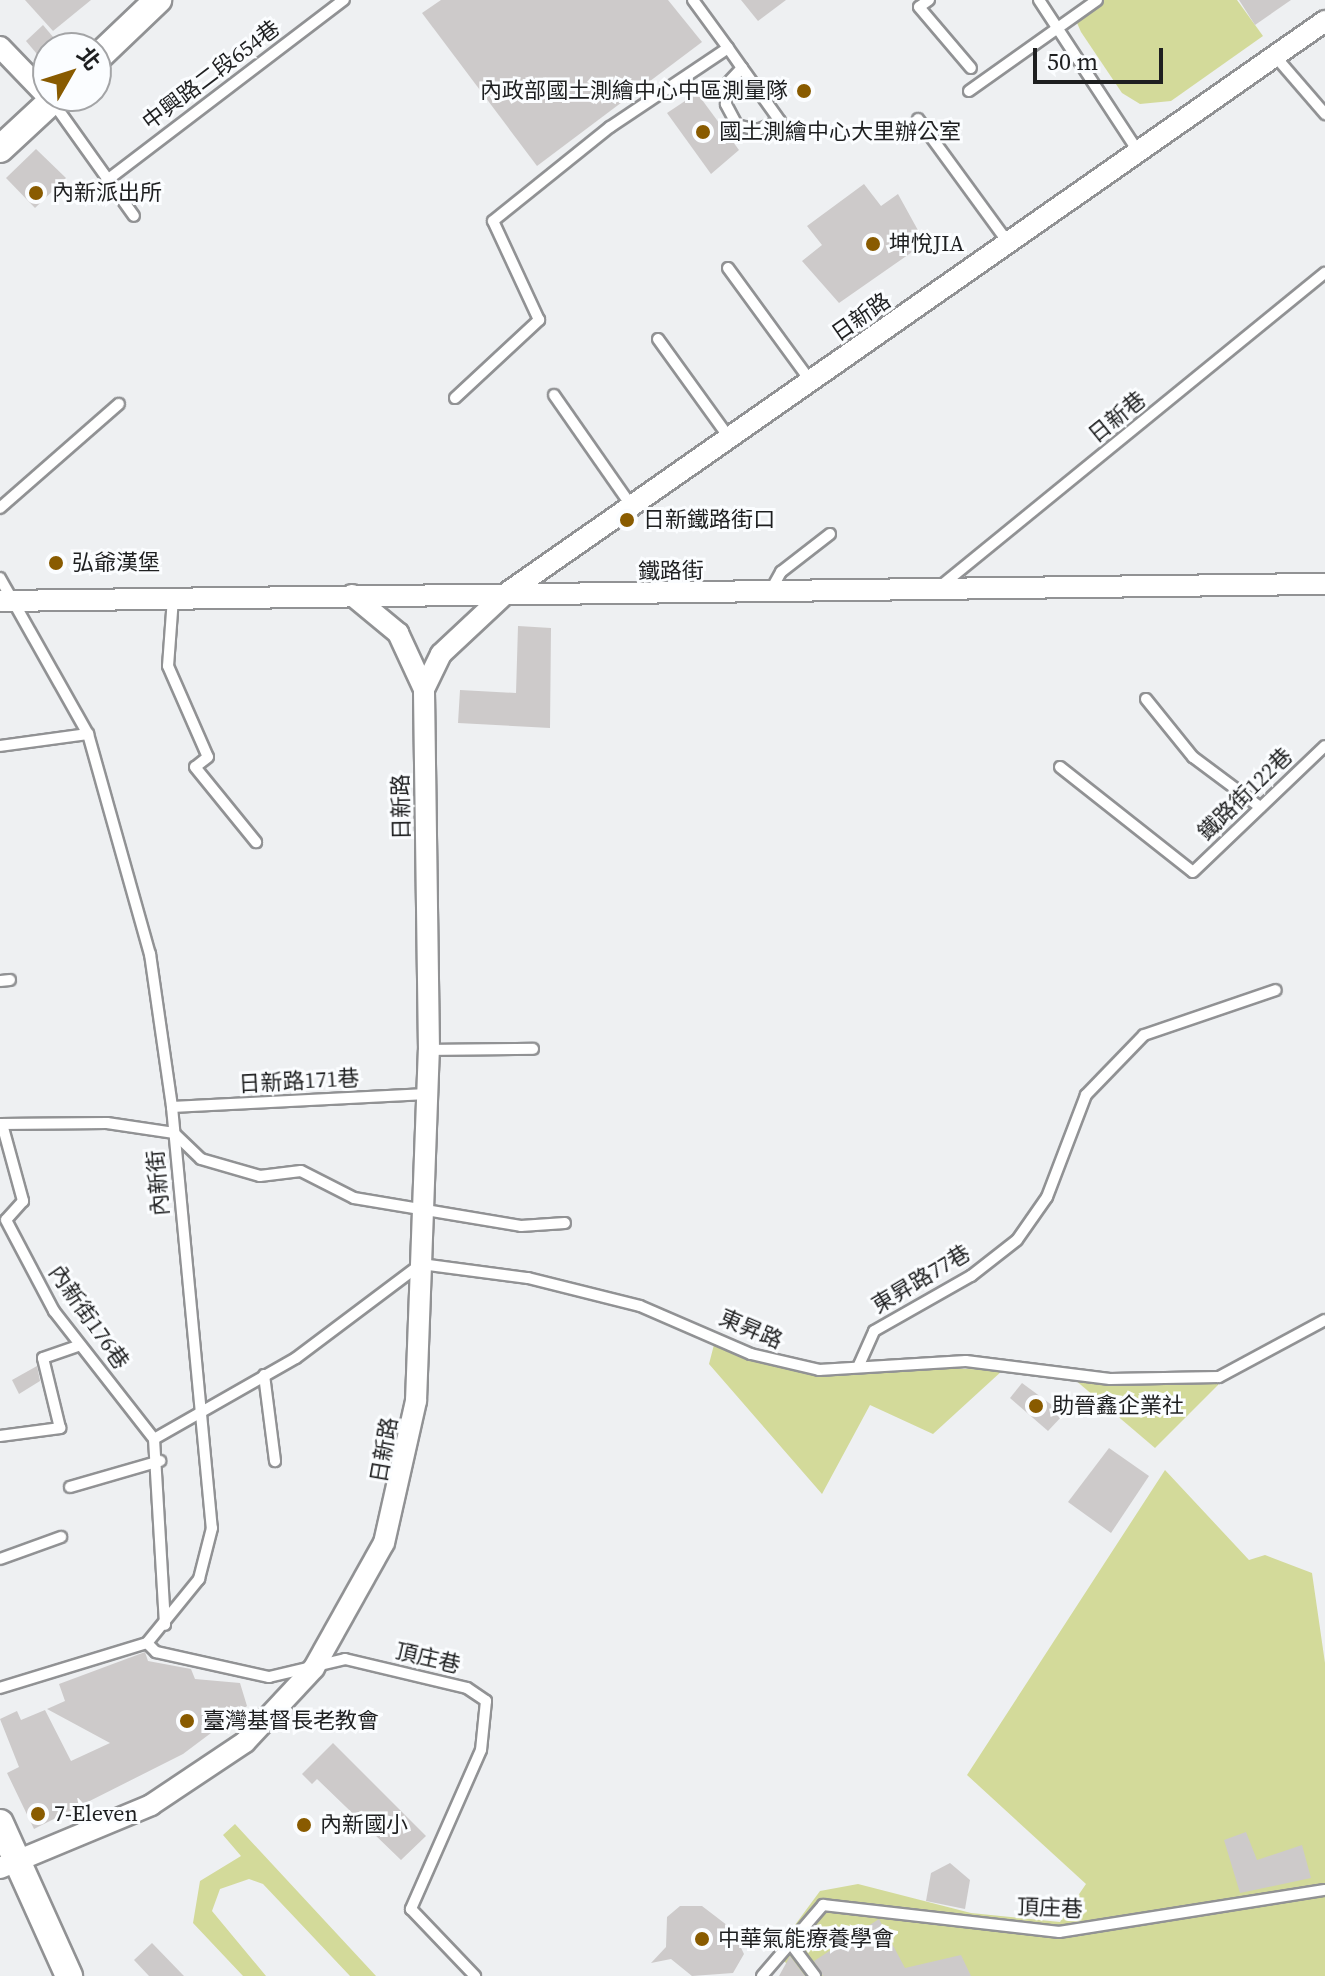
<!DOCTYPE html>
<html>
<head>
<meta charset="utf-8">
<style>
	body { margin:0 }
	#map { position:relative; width:1325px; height:1976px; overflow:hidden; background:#eef0f2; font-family:"Source Serif 4","Noto Sans TC",serif }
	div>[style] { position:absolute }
	.green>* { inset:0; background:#d3da9a }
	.building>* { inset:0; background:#cdcaca }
	.roads { filter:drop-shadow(2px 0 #919294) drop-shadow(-2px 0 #919294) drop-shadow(0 2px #919294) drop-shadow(0 -2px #919294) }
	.service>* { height:10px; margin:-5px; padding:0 5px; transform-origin:5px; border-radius:5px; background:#fff }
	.minor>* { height:20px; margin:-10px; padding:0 10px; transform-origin:10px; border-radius:10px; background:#fff }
	.tertiary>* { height:26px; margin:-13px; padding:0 13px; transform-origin:13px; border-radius:13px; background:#fff }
	.dots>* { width:22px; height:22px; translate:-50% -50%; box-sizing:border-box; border:4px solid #fbfdff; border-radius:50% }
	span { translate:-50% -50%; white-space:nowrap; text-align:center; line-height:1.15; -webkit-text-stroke:6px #fbfdff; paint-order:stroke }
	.street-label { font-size:22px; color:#1e1f20 }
	.poi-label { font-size:22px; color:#1e1f20 }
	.right { translate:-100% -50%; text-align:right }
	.left { translate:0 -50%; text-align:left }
	.north { position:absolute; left:32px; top:32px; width:80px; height:80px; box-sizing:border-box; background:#fbfdff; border:2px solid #a3a4a6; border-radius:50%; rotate:51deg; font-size:22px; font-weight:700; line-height:32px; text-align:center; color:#1e1f20 }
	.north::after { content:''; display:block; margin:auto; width:28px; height:36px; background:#895b00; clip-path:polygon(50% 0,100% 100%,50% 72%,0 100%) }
	.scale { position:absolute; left:1033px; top:48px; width:130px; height:36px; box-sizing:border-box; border:4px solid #1e1f20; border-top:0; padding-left:10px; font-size:24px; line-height:28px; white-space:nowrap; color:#1e1f20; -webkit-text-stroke:6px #fbfdff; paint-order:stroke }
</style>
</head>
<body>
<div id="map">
	<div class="green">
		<i style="clip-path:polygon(1096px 0,1237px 0,1263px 36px,1171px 101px,1140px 104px,1122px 93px,1081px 32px,1074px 16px)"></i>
		<i style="clip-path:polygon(716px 1337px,787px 1364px,1003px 1370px,933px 1434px,870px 1405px,822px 1494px,709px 1364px)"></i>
		<i style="clip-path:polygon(1074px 1379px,1219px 1384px,1155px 1448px)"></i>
		<i style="clip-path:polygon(1165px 1470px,1249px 1560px,1265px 1555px,1312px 1573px,1325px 1663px,1325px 1976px,799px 1976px,775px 1952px,820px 1891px,858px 1884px,971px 1913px,1060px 1922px,1086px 1884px,967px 1775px)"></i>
		<i style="clip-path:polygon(235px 1824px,376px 1976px,350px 1976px,263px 1884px,249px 1879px,220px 1889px,212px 1911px,266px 1976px,243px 1976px,193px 1923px,200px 1881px,241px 1856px,223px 1835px)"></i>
	</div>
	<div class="building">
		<i style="clip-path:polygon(25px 0,91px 0,53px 31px)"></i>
		<i style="clip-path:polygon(441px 0,668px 0,702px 42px,537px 166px,422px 13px)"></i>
		<i style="clip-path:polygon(741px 0,786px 0,758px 21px)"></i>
		<i style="clip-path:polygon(1239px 0,1291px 0,1255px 25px)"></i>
		<i style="clip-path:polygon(43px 25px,59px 44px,42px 60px,26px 41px)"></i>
		<i style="clip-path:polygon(697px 93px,739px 150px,711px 174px,667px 113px)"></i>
		<i style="clip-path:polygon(36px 149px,66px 178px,35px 208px,6px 178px)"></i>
		<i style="clip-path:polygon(864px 184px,881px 206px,898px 194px,925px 243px,839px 303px,802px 261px,822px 245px,807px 226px)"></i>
		<i style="clip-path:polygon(518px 626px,551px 628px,550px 728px,458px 723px,460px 690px,516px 693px)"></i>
		<i style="clip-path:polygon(37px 1366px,40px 1381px,19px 1394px,12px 1380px)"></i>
		<i style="clip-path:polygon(1022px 1383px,1064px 1414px,1048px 1431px,1010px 1398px)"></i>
		<i style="clip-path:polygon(1109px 1448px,1149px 1476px,1111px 1533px,1068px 1502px)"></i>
		<i style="clip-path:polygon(145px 1652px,148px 1661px,191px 1669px,195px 1679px,240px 1683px,247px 1706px,183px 1754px,34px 1829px,7px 1773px,19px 1767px,0 1719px,17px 1711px,21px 1720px,45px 1710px,71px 1761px,110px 1743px,47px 1709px,65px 1701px,59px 1684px)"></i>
		<i style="clip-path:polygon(333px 1743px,426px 1836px,401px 1860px,317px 1779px,312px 1784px,302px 1774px)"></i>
		<i style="clip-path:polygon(1246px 1832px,1257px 1860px,1302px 1845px,1311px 1878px,1240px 1893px,1224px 1840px)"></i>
		<i style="clip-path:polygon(950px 1863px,970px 1880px,965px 1909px,926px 1901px,931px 1873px)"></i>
		<i style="clip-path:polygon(680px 1906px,702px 1906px,732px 1929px,744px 1954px,733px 1973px,692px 1976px,671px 1959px,651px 1963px,666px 1947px,667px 1917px)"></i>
		<i style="clip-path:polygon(879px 1919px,905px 1968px,961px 1955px,971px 1976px,823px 1976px,814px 1961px)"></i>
		<i style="clip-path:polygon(152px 1943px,184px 1976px,149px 1976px,134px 1960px)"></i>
		<i style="clip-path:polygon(790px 1956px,805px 1976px,779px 1976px)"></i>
	</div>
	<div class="roads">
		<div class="service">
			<i style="left:693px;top:0;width:59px;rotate:53.9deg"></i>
			<i style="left:728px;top:48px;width:24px;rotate:55deg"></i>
			<i style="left:742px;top:68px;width:65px;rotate:54.4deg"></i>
			<i style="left:780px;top:121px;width:24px;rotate:158deg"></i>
			<i style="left:758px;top:130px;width:22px;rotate:-167deg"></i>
			<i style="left:737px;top:125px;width:24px;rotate:-118deg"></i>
			<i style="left:726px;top:104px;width:20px;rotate:-87deg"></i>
			<i style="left:727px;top:84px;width:22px;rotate:-47deg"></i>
			<i style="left:929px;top:0;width:12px;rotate:145deg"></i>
			<i style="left:919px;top:7px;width:80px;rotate:49.6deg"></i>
			<i style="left:1039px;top:0;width:179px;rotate:56.8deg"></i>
			<i style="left:1275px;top:56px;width:77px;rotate:49.2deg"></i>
			<i style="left:969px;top:91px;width:157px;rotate:-35.4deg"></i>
			<i style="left:52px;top:101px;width:141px;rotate:54.5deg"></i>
			<i style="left:918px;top:119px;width:155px;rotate:53.9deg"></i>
			<i style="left:106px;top:181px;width:299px;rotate:-37.3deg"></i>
			<i style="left:728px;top:268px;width:141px;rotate:53.9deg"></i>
			<i style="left:658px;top:339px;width:123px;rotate:54.2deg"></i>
			<i style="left:554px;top:395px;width:136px;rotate:55.1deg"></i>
			<i style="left:455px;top:398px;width:115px;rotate:-42.9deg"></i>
			<i style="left:539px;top:320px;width:109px;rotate:-114.9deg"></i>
			<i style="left:493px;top:221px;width:150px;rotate:-38.8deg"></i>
			<i style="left:610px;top:127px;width:142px;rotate:-33.8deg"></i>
			<i style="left:0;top:508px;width:158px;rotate:-41.2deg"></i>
			<i style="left:0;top:578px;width:179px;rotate:60.6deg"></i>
			<i style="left:88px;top:734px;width:229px;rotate:74.3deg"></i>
			<i style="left:150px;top:954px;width:155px;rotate:81.8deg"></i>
			<i style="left:172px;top:1107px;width:423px;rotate:84.6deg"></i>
			<i style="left:212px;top:1528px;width:53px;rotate:104.3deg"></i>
			<i style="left:199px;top:1579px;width:82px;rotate:129.1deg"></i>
			<i style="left:147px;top:1643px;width:154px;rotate:163deg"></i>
			<i style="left:942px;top:585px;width:494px;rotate:-39.2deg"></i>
			<i style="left:771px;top:590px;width:21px;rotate:-61deg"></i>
			<i style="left:781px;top:572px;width:62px;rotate:-37.8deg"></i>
			<i style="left:173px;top:598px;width:68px;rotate:94.2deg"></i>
			<i style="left:168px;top:666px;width:99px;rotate:66.3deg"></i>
			<i style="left:208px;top:757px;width:16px;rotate:142deg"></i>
			<i style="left:195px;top:767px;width:97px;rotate:50.9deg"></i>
			<i style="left:1146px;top:699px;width:75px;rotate:51deg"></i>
			<i style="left:1193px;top:757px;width:84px;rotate:36.7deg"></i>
			<i style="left:0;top:746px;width:89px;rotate:-7.8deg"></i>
			<i style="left:1060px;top:767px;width:169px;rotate:38.3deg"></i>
			<i style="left:1193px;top:872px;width:182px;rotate:-43.7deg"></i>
			<i style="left:0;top:981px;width:10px;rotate:-6deg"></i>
			<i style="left:429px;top:1050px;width:104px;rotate:-0.6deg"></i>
			<i style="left:172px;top:1107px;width:255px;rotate:-2.9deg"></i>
			<i style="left:0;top:1124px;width:107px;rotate:-0.5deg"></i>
			<i style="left:107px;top:1123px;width:68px;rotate:8.5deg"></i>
			<i style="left:174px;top:1133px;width:37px;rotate:44deg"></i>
			<i style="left:201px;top:1159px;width:61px;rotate:16.1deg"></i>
			<i style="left:260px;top:1176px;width:41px;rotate:-7deg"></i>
			<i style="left:301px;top:1171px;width:59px;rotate:27deg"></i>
			<i style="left:354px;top:1198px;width:169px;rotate:9.5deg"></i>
			<i style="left:521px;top:1226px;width:44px;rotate:-3.9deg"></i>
			<i style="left:2px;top:1124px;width:80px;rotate:74.7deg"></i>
			<i style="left:23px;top:1201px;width:25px;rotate:132deg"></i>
			<i style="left:6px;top:1220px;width:103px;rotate:62.2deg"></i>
			<i style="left:54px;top:1311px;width:162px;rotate:52deg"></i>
			<i style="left:154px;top:1439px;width:186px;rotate:86.6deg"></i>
			<i style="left:859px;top:1365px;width:37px;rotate:-66deg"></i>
			<i style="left:874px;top:1331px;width:112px;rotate:-29.6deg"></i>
			<i style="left:971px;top:1276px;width:58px;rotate:-38deg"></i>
			<i style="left:1017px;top:1240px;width:52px;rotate:-55.1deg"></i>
			<i style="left:1047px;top:1197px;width:109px;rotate:-69.1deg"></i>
			<i style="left:1086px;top:1095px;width:83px;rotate:-46deg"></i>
			<i style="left:1144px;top:1035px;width:139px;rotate:-18.8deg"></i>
			<i style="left:264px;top:1375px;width:87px;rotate:82.7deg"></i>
			<i style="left:0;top:1436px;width:61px;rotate:-7.6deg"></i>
			<i style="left:60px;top:1428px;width:72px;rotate:-103.7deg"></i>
			<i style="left:43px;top:1358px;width:39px;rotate:-19deg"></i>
			<i style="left:154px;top:1439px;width:163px;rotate:-29.7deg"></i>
			<i style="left:296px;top:1358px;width:156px;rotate:-36.9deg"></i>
			<i style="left:421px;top:1264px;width:108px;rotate:7.5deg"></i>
			<i style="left:528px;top:1278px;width:115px;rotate:14deg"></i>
			<i style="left:640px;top:1306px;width:121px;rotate:23.4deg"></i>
			<i style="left:751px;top:1354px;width:70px;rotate:13.2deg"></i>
			<i style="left:819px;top:1370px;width:147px;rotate:-3.5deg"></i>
			<i style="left:966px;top:1361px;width:145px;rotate:7.1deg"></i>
			<i style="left:1110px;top:1379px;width:109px;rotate:-1.1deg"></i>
			<i style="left:1219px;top:1377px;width:120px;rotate:-28.3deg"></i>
			<i style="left:70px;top:1487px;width:94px;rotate:-16.1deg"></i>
			<i style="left:0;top:1559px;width:65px;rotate:-19.8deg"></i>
			<i style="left:147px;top:1643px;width:13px;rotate:45deg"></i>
			<i style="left:156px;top:1652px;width:116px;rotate:12.5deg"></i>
			<i style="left:269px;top:1677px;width:78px;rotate:-13.3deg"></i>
			<i style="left:345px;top:1659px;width:125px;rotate:13.4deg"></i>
			<i style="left:467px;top:1688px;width:23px;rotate:34deg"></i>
			<i style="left:486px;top:1701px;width:49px;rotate:95.8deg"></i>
			<i style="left:481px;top:1750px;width:174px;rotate:113.8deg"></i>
			<i style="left:411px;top:1909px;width:93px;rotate:46.3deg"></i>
			<i style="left:791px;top:1944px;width:40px;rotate:53deg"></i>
			<i style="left:762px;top:1976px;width:94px;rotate:-49.3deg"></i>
			<i style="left:823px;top:1905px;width:238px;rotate:6.5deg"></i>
			<i style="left:1059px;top:1932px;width:269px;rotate:-9deg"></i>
		</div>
		<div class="minor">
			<i style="left:0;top:47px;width:75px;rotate:46.1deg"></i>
			<i style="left:352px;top:595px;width:60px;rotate:39.6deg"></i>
			<i style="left:398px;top:633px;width:62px;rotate:65.1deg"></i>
			<i style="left:0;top:601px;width:1325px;rotate:-0.74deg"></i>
			<i style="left:0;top:1868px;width:164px;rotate:-22.6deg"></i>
			<i style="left:151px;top:1805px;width:113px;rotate:-33.8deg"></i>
			<i style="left:245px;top:1742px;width:101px;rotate:-47deg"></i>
			<i style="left:314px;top:1668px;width:143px;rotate:-60.8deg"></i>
			<i style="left:384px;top:1543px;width:146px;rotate:-77.3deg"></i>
			<i style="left:416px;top:1401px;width:351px;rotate:-87.9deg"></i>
			<i style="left:429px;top:1050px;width:361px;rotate:-90.8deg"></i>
			<i style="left:424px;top:689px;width:39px;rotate:-64deg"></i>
			<i style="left:441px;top:654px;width:86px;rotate:-43.1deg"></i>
			<i style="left:504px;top:595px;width:1002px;rotate:-34.96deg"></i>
		</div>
		<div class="tertiary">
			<i style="left:96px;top:59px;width:86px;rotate:-43.6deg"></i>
			<i style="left:0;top:149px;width:78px;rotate:-42.9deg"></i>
			<i style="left:0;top:1823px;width:168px;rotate:65.7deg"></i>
		</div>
	</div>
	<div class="dots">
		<i style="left:804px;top:91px;background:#895b00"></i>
		<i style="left:703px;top:132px;background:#895b00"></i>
		<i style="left:36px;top:193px;background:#895b00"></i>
		<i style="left:873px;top:244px;background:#895b00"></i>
		<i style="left:627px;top:520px;background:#895b00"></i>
		<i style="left:56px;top:563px;background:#895b00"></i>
		<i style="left:1036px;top:1406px;background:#895b00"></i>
		<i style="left:187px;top:1721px;background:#895b00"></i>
		<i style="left:38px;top:1814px;background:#895b00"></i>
		<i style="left:304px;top:1825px;background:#895b00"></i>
		<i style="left:702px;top:1939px;background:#895b00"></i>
	</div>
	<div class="street-label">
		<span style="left:211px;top:75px;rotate:-37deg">中興路二段654巷</span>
		<span style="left:861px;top:317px;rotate:-35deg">日新路</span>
		<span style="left:1117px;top:417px;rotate:-39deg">日新巷</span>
		<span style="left:671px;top:571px;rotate:-1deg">鐵路街</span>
		<span style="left:1245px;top:794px;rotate:-44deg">鐵路街122巷</span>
		<span style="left:401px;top:807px;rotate:-91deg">日新路</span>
		<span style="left:299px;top:1081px;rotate:-3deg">日新路171巷</span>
		<span style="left:158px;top:1183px;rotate:-95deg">內新街</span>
		<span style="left:921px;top:1279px;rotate:-31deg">東昇路77巷</span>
		<span style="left:89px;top:1317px;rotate:55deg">內新街176巷</span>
		<span style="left:751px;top:1329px;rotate:23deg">東昇路</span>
		<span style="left:384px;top:1450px;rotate:-80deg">日新路</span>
		<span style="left:428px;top:1658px;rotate:13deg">頂庄巷</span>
		<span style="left:1050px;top:1908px;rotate:2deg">頂庄巷</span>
	</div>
	<div class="poi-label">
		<span class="right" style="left:788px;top:91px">內政部國土測繪中心中區測量隊</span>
		<span class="left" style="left:719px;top:132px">國土測繪中心大里辦公室</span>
		<span class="left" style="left:52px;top:193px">內新派出所</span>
		<span class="left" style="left:889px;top:244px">坤悅JIA</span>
		<span class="left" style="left:643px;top:520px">日新鐵路街口</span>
		<span class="left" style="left:72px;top:563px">弘爺漢堡</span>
		<span class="left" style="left:1052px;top:1406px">助晉鑫企業社</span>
		<span class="left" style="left:203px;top:1721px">臺灣基督長老教會</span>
		<span class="left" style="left:54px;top:1814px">7-Eleven</span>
		<span class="left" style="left:320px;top:1825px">內新國小</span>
		<span class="left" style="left:718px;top:1939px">中華氣能療養學會</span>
	</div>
	<div class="north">北</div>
	<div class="scale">50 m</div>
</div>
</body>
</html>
